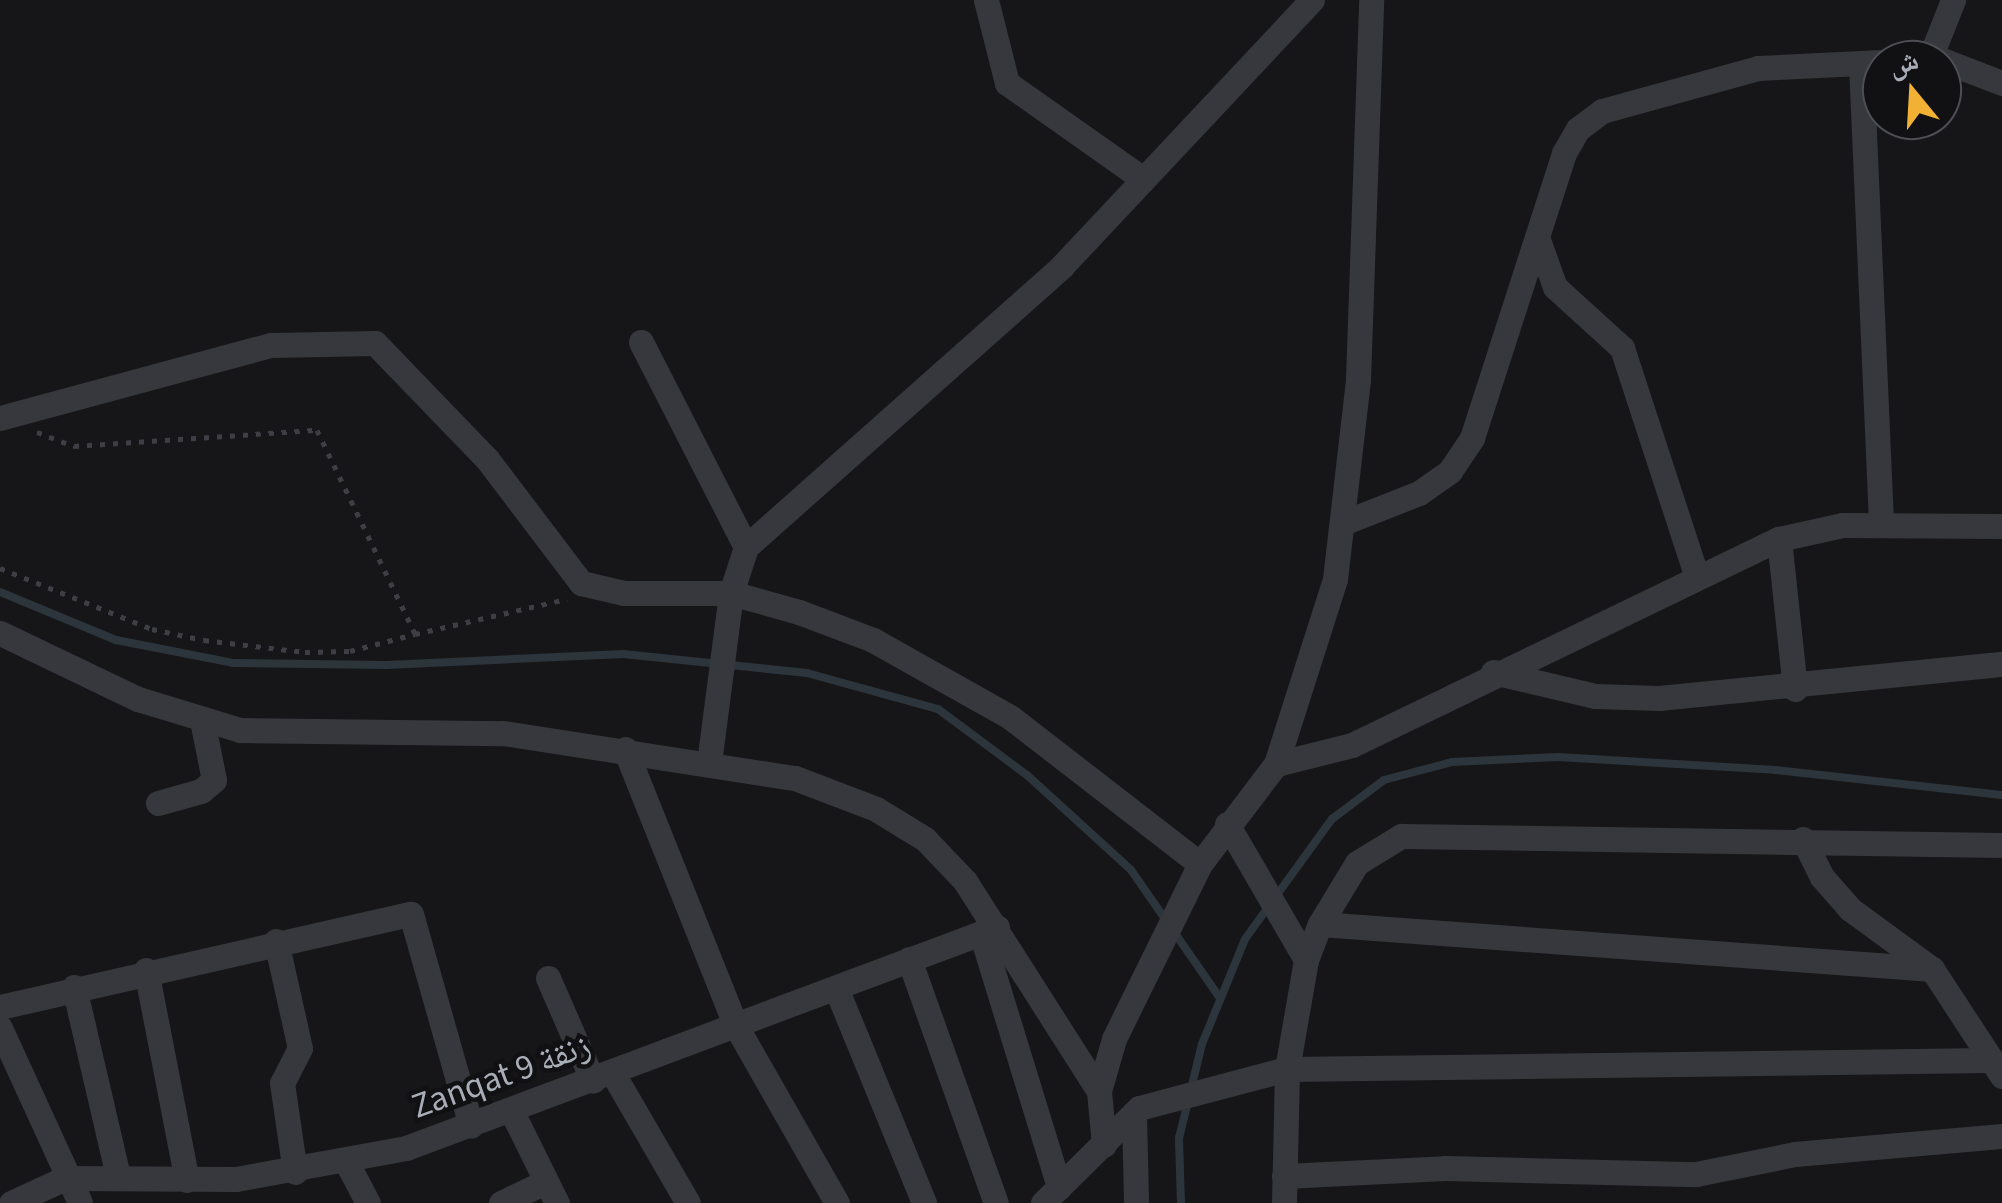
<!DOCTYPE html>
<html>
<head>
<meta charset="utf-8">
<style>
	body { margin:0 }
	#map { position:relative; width:2002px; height:1203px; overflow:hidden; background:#161618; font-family:"Source Sans 3","Noto Naskh Arabic",sans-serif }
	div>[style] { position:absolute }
	.stream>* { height:8px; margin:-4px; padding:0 4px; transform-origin:4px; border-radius:4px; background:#2c353c }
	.path>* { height:5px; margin-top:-2.5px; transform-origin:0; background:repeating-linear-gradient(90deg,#3d3f44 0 5px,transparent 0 13px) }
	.minor>* { height:25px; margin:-12.5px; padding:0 12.5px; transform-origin:12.5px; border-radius:12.5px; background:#37383d }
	span { translate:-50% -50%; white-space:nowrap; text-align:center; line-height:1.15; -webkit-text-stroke:9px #111113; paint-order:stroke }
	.street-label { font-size:35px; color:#a8adb8 }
	.north { position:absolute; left:1862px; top:40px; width:100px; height:100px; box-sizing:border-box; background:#111113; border:2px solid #4d4f55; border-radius:50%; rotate:342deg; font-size:28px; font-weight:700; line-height:40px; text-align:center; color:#a8adb8 }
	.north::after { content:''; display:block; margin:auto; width:35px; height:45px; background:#f2b134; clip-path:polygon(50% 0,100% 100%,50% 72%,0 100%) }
</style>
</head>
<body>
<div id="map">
	<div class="stream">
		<i style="left:0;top:592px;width:126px;rotate:22.5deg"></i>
		<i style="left:116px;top:640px;width:119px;rotate:11.1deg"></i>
		<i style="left:233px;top:663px;width:154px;rotate:0.7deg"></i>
		<i style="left:387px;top:665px;width:236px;rotate:-2.7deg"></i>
		<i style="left:623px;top:654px;width:185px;rotate:5.9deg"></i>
		<i style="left:807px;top:673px;width:136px;rotate:15.4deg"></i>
		<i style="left:938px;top:709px;width:111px;rotate:36.6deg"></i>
		<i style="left:1027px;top:775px;width:141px;rotate:42.4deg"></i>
		<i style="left:1131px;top:870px;width:156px;rotate:55.2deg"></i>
		<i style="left:1191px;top:1089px;width:46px;rotate:-76.3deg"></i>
		<i style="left:1202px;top:1044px;width:113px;rotate:-67.7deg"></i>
		<i style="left:1245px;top:939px;width:148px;rotate:-54.1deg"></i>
		<i style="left:1332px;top:819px;width:65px;rotate:-36.9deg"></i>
		<i style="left:1384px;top:780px;width:70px;rotate:-14.8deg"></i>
		<i style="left:1452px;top:762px;width:106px;rotate:-2.7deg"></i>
		<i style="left:1558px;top:757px;width:217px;rotate:3.4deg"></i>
		<i style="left:1775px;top:770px;width:228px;rotate:6.3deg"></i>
		<i style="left:1181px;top:1203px;width:65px;rotate:-91.8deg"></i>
		<i style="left:1179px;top:1138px;width:36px;rotate:-76deg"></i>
	</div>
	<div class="path">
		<i style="left:37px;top:432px;width:40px;rotate:21deg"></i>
		<i style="left:74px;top:446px;width:244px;rotate:-3.8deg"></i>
		<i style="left:317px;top:430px;width:226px;rotate:64.3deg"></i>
		<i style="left:415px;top:634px;width:156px;rotate:-13deg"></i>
		<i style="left:0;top:568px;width:164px;rotate:21.9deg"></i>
		<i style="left:152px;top:629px;width:53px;rotate:11.9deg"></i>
		<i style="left:204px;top:640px;width:102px;rotate:6.8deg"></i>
		<i style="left:305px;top:652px;width:45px;rotate:-1.3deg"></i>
		<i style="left:350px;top:651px;width:67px;rotate:-14.7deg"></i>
	</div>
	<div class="minor">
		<i style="left:986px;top:0;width:86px;rotate:75.8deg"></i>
		<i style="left:1007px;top:83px;width:166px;rotate:35.2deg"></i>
		<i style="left:1915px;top:60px;width:22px;rotate:-32deg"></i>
		<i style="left:1934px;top:48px;width:52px;rotate:-68.4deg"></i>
		<i style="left:1942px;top:60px;width:64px;rotate:21deg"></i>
		<i style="left:1861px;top:64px;width:459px;rotate:87.5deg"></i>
		<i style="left:1537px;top:237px;width:53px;rotate:70.2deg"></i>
		<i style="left:1555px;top:287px;width:91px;rotate:42.3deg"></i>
		<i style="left:1622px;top:348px;width:239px;rotate:71.9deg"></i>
		<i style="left:641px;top:342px;width:230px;rotate:62.9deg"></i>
		<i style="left:0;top:418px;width:281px;rotate:-15.1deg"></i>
		<i style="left:271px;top:345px;width:104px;rotate:-1.1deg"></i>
		<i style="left:375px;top:343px;width:161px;rotate:46deg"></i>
		<i style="left:487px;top:459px;width:156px;rotate:52.8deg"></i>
		<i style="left:581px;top:583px;width:44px;rotate:13.1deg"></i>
		<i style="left:624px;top:593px;width:107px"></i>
		<i style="left:731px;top:593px;width:71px;rotate:15.6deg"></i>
		<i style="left:799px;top:612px;width:79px;rotate:20.7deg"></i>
		<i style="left:873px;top:640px;width:157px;rotate:29.3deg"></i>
		<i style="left:1010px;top:717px;width:240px;rotate:37.7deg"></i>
		<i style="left:1200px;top:864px;width:195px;rotate:116.2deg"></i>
		<i style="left:1114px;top:1039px;width:54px;rotate:106.1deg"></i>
		<i style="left:1099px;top:1091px;width:54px;rotate:84.7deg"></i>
		<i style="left:1345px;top:522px;width:79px;rotate:-21.4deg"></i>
		<i style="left:1419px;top:493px;width:38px;rotate:-35deg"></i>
		<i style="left:1450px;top:471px;width:40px;rotate:-56deg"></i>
		<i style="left:1472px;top:438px;width:299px;rotate:-72.1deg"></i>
		<i style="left:1564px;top:153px;width:28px;rotate:-60deg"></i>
		<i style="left:1578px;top:129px;width:30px;rotate:-37deg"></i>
		<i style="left:1602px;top:111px;width:162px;rotate:-15.4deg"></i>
		<i style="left:1758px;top:68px;width:124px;rotate:-2.8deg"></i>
		<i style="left:1779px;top:539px;width:151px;rotate:83.9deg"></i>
		<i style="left:0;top:633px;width:153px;rotate:25.6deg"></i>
		<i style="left:138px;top:699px;width:107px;rotate:16.9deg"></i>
		<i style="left:240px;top:730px;width:263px;rotate:0.7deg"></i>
		<i style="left:503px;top:733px;width:295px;rotate:8.8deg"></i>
		<i style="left:795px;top:778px;width:87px;rotate:20.9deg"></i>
		<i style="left:876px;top:809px;width:57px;rotate:31.5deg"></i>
		<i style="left:925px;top:839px;width:58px;rotate:46.4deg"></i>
		<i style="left:965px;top:881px;width:249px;rotate:57.5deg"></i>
		<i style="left:1493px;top:672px;width:105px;rotate:13.2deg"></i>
		<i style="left:1595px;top:696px;width:64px;rotate:1.8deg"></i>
		<i style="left:1659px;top:698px;width:345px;rotate:-5.7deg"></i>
		<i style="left:625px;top:749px;width:298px;rotate:68.2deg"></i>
		<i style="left:736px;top:1026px;width:204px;rotate:60.3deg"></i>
		<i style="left:709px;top:763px;width:171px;rotate:-82.6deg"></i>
		<i style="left:731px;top:593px;width:48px;rotate:-71.9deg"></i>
		<i style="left:746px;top:547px;width:423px;rotate:-41.6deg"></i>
		<i style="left:1062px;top:266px;width:365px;rotate:-46.8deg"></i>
		<i style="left:1276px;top:764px;width:78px;rotate:-14deg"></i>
		<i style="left:1352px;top:745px;width:474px;rotate:-25.8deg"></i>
		<i style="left:1779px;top:539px;width:65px;rotate:-12.5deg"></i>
		<i style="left:1842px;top:525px;width:160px;rotate:0.4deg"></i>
		<i style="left:158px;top:803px;width:45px;rotate:-15.6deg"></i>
		<i style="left:201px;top:791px;width:17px;rotate:-40deg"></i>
		<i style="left:214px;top:780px;width:61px;rotate:-101.3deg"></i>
		<i style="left:1227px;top:824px;width:157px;rotate:59.8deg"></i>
		<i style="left:1803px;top:839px;width:42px;rotate:63.4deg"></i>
		<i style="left:1822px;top:877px;width:43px;rotate:48.8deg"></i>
		<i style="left:1850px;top:909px;width:102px;rotate:36.2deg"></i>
		<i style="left:1932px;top:969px;width:128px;rotate:56.8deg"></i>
		<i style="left:1200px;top:864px;width:126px;rotate:-52.8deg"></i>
		<i style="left:1276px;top:764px;width:194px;rotate:-72.3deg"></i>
		<i style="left:1335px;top:579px;width:201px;rotate:-83.4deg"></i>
		<i style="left:1358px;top:379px;width:379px;rotate:-88deg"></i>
		<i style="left:1320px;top:924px;width:614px;rotate:4.21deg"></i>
		<i style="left:981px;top:933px;width:266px;rotate:72.9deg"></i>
		<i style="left:276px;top:941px;width:110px;rotate:77.4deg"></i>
		<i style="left:300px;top:1048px;width:39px;rotate:117deg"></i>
		<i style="left:282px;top:1083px;width:90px;rotate:81.7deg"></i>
		<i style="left:909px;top:959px;width:259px;rotate:70.4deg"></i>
		<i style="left:146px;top:970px;width:214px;rotate:79deg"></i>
		<i style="left:548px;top:978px;width:112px;rotate:66.4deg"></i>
		<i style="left:74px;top:987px;width:194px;rotate:76.9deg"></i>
		<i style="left:836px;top:988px;width:232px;rotate:67.7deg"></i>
		<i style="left:0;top:1007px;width:421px;rotate:-12.8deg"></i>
		<i style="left:411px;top:914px;width:220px;rotate:74.2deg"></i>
		<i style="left:0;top:1028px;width:192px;rotate:65.4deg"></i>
		<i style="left:612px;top:1072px;width:151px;rotate:59.9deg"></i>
		<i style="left:512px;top:1112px;width:102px;rotate:63.7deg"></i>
		<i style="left:1134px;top:1113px;width:90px;rotate:88.7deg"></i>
		<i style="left:347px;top:1163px;width:45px;rotate:62.3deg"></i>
		<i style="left:1284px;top:1176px;width:161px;rotate:-2.8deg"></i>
		<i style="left:1445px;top:1168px;width:251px;rotate:1.4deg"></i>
		<i style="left:1696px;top:1174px;width:101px;rotate:-11.4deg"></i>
		<i style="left:1795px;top:1154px;width:208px;rotate:-5deg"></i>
		<i style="left:11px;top:1203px;width:60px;rotate:-24.8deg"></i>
		<i style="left:65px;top:1178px;width:171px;rotate:0.3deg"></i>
		<i style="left:236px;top:1179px;width:173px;rotate:-10.3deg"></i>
		<i style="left:406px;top:1148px;width:631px;rotate:-20.5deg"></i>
		<i style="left:501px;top:1203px;width:49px;rotate:-25.5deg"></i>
		<i style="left:1043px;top:1203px;width:135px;rotate:-44.7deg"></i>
		<i style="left:1139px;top:1108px;width:153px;rotate:-14.8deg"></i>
		<i style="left:1287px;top:1069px;width:111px;rotate:-80.1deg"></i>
		<i style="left:1306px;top:960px;width:39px;rotate:-69deg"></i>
		<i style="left:1320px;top:924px;width:71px;rotate:-58.8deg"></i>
		<i style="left:1357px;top:863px;width:52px;rotate:-31.5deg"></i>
		<i style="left:1401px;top:836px;width:601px;rotate:0.86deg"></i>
		<i style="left:1284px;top:1203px;width:134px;rotate:-88.7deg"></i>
		<i style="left:1287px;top:1069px;width:705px;rotate:-0.73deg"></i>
	</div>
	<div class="street-label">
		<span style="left:501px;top:1076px;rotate:-20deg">Zanqat 9 زنقة</span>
	</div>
	<div class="north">ش</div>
</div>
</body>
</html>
